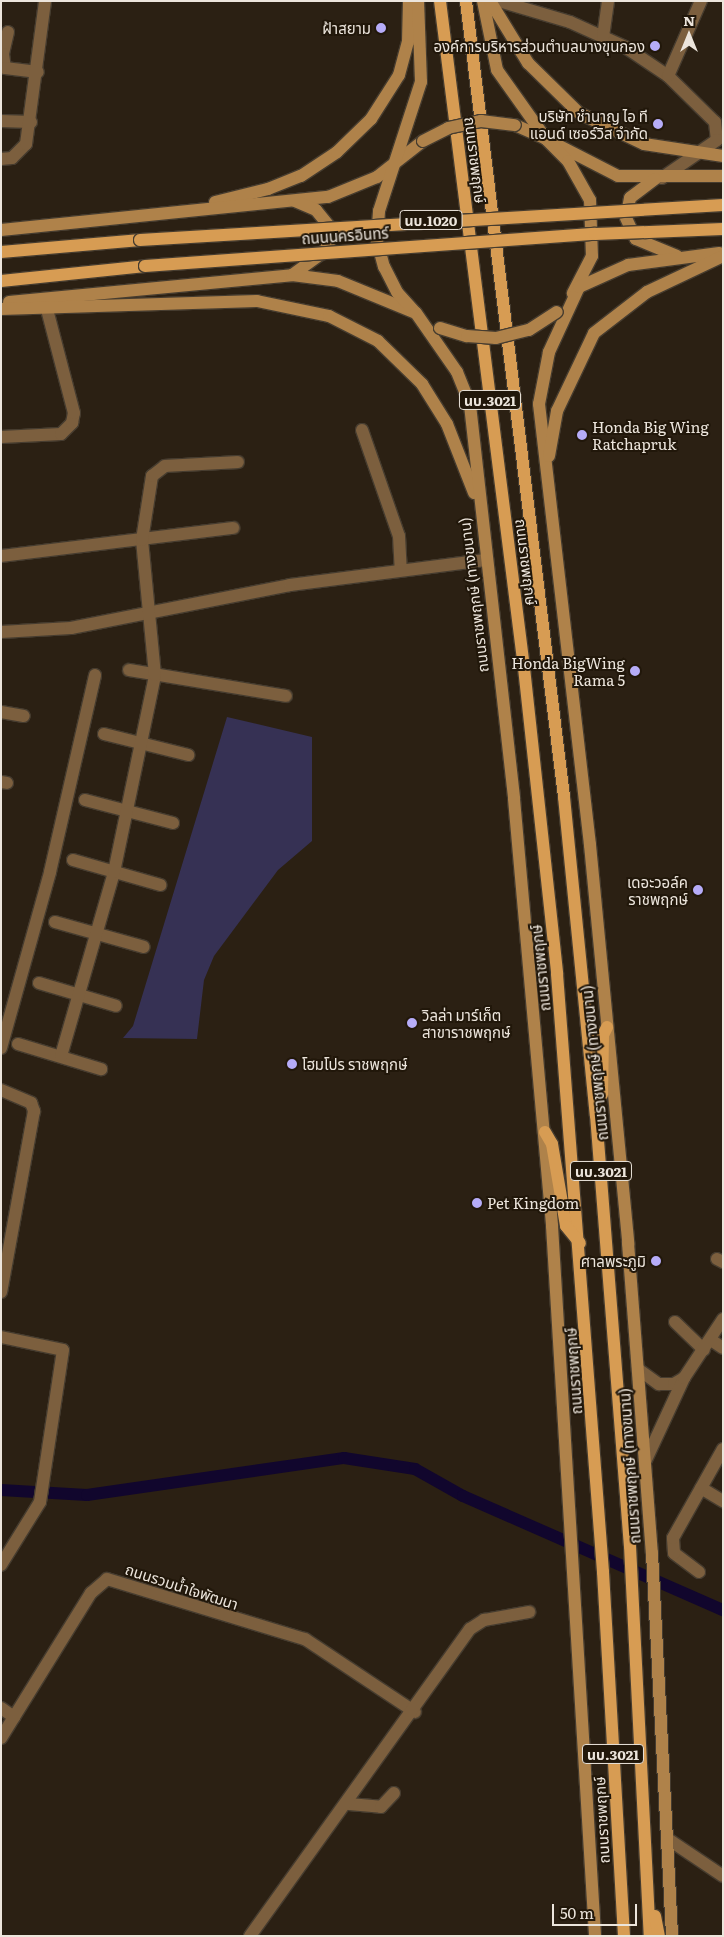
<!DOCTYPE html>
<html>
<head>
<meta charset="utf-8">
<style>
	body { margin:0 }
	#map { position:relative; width:724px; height:1937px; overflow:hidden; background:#2b2013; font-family:Literata,"Noto Sans Thai",serif }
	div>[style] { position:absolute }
	.green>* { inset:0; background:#363154 }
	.canal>* { height:12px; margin:-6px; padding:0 6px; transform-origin:6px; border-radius:6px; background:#11062d }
	.roads { filter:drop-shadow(1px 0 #463c2f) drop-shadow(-1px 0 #463c2f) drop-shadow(0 1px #463c2f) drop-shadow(0 -1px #463c2f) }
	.minor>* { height:12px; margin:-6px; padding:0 6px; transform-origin:6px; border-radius:6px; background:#7c5f3e }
	.tertiary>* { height:12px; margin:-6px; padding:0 6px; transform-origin:6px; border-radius:6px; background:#7c5f3e }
	.secondary>* { height:12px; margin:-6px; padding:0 6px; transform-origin:6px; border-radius:6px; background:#af824a }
	.primary>* { height:12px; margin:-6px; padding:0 6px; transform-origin:6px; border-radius:6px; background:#d79c53 }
	.bridges { filter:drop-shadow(1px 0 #463c2f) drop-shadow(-1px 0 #463c2f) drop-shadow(0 1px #463c2f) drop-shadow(0 -1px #463c2f) }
	.secondary-bridge>* { height:12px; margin:-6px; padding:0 6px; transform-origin:6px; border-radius:6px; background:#af824a }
	.primary-bridge>* { height:12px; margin:-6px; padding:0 6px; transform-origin:6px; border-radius:6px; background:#d79c53 }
	.dots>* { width:14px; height:14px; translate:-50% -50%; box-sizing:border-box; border:2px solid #21170a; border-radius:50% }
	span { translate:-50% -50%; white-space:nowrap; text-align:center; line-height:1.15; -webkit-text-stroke:4px #21170a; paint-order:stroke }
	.shield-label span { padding:1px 4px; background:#21170a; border:1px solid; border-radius:4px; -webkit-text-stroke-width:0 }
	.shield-label { font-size:14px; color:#ece5dc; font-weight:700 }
	.poi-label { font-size:15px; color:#ece5dc }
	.right { translate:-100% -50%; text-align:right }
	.left { translate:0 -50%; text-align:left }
	.street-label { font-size:15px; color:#ece5dc }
	.frame { position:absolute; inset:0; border:2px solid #ece5dc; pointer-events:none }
	.north { position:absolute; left:664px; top:10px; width:50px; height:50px; -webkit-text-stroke:4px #21170a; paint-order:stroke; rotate:0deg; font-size:14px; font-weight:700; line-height:20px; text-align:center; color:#ece5dc }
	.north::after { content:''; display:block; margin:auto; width:18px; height:22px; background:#ece5dc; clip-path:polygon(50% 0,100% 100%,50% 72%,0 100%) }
	.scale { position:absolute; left:552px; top:1904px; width:85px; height:22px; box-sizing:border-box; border:2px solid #ece5dc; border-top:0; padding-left:6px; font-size:15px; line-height:18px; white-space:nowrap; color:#ece5dc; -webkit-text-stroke:4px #21170a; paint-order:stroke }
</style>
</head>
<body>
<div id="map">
	<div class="green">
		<i style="clip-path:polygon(227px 717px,312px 737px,312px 841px,278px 870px,214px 956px,204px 980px,197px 1039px,123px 1038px,133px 1026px)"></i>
	</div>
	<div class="canal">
		<i style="left:1px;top:1490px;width:86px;rotate:3.3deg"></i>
		<i style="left:87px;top:1495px;width:260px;rotate:-8.2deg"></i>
		<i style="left:344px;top:1458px;width:72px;rotate:8.8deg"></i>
		<i style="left:415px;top:1469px;width:55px;rotate:29.4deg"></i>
		<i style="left:463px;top:1496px;width:284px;rotate:23.7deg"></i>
	</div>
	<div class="roads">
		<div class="minor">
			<i style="left:499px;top:1px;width:74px;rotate:16.5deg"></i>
			<i style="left:570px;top:22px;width:60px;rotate:24.4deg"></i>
			<i style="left:625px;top:47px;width:52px;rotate:34deg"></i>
			<i style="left:668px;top:76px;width:66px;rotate:44.4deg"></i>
			<i style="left:715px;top:122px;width:18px;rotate:84deg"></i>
			<i style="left:717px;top:140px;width:67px;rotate:145.4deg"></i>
			<i style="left:8px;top:32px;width:23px;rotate:103deg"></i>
			<i style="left:3px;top:54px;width:14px;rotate:82deg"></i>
			<i style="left:5px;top:68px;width:33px;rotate:7deg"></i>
			<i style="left:603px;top:37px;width:36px;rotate:-82deg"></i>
			<i style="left:668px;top:76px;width:82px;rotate:-66.3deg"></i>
			<i style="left:1px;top:121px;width:30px;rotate:2deg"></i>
			<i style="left:362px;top:430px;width:112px;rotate:70.8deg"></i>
			<i style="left:399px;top:536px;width:34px;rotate:87deg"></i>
			<i style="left:1px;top:437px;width:60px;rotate:-2.9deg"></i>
			<i style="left:61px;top:434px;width:16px;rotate:-45deg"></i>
			<i style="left:72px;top:423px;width:10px;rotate:-79deg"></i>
			<i style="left:74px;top:413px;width:107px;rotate:-104.6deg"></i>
			<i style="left:1px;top:556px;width:234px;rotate:-6.9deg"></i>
			<i style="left:1px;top:632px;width:70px;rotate:-3.3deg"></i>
			<i style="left:71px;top:628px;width:223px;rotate:-11.1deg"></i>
			<i style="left:290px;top:585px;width:197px;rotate:-7.3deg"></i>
			<i style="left:129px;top:670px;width:159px;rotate:9.4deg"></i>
			<i style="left:1px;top:712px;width:23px;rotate:10deg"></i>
			<i style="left:104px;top:734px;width:87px;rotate:14deg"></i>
			<i style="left:1px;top:782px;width:6px;rotate:9deg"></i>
			<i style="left:85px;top:800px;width:91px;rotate:14.6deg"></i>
			<i style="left:73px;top:860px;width:91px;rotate:16deg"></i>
			<i style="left:55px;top:922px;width:92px;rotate:15.7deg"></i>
			<i style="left:39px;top:983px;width:80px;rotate:16.6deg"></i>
			<i style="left:18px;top:1044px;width:87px;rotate:16.8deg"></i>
			<i style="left:1px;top:1048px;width:183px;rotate:-74.4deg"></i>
			<i style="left:50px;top:872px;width:202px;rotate:-77.1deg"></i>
			<i style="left:61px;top:1056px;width:191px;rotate:-73.9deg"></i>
			<i style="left:114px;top:872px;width:201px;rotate:-78.2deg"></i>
			<i style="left:155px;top:675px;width:136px;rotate:-95.5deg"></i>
			<i style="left:142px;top:540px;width:65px;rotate:-81.1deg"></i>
			<i style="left:152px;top:476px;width:16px;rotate:-38deg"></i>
			<i style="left:165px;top:466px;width:73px;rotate:-3.1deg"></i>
			<i style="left:1px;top:1090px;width:33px;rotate:23deg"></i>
			<i style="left:31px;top:1103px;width:9px;rotate:69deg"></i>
			<i style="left:34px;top:1111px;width:184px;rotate:100.3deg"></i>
			<i style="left:717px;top:1259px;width:7px;rotate:27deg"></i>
			<i style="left:675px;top:1322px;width:40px;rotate:44deg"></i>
			<i style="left:1px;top:1337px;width:63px;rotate:11.8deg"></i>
			<i style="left:63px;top:1350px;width:154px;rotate:98.6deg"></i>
			<i style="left:40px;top:1502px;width:74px;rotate:121.8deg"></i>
			<i style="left:711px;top:1340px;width:14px;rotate:34deg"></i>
			<i style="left:638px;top:1369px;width:26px;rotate:36deg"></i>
			<i style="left:659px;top:1384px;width:15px"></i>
			<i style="left:674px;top:1384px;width:12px;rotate:-31deg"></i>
			<i style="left:645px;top:1462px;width:93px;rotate:-65.1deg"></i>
			<i style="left:684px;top:1378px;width:71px;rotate:-56.5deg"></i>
			<i style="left:701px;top:1488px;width:26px;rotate:31deg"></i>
			<i style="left:699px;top:1572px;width:31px;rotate:-143deg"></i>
			<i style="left:674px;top:1553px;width:15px;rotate:-94deg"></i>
			<i style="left:673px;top:1538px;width:102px;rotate:-60.7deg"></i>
			<i style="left:1px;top:1708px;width:16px;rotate:35deg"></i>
			<i style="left:1px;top:1738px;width:171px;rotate:-58.2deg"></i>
			<i style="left:91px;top:1593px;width:21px;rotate:-41deg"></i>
			<i style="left:107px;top:1579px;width:207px;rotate:16.9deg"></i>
			<i style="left:305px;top:1639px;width:132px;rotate:33.6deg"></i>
			<i style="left:349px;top:1804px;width:32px;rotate:5deg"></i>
			<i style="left:381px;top:1807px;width:19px;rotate:-47deg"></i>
			<i style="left:250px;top:1936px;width:378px;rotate:-54.4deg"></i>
			<i style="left:470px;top:1629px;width:17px;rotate:-33deg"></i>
			<i style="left:484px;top:1620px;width:46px;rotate:-10.1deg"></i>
		</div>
		<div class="tertiary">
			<i style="left:1px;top:159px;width:11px;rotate:-5deg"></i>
			<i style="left:12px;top:158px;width:20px;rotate:-45deg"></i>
			<i style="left:26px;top:144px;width:144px;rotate:-82.4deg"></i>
			<i style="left:668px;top:1839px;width:66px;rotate:33.9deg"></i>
		</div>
		<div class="secondary">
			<i style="left:483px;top:1px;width:70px;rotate:78.5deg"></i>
			<i style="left:497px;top:70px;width:85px;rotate:54.6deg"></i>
			<i style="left:546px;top:139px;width:81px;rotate:27.2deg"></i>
			<i style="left:618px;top:176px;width:105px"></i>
			<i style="left:490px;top:1px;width:73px;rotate:58.5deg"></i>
			<i style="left:528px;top:63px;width:71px;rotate:44.4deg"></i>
			<i style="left:579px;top:113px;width:72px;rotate:25.5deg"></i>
			<i style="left:644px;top:144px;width:80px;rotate:8.6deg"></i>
			<i style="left:515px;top:125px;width:34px;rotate:24deg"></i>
			<i style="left:546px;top:139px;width:31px;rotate:45deg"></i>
			<i style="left:568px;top:161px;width:45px;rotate:60.6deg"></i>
			<i style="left:590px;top:200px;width:56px;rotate:88deg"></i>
			<i style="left:592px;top:256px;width:42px;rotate:117.2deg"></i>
			<i style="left:655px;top:179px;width:31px;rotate:143deg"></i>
			<i style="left:630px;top:198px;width:20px;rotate:101deg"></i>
			<i style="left:626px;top:218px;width:23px;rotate:65deg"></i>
			<i style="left:636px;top:239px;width:44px;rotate:22.5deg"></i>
			<i style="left:215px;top:202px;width:55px;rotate:-13.8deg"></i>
			<i style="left:268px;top:189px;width:35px;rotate:-22deg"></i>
			<i style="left:301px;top:176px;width:43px;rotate:-33.7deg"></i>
			<i style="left:337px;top:152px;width:47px;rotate:-44.1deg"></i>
			<i style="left:371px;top:119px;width:52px;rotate:-57.5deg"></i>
			<i style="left:399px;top:75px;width:34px;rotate:-75deg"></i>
			<i style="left:408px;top:42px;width:41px;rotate:-88.6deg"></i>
			<i style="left:1px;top:230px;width:329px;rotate:-5.8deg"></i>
			<i style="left:328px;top:197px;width:53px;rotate:-22.2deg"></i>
			<i style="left:377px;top:177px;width:58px;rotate:-38deg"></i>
			<i style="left:292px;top:275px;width:39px;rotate:-36deg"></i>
			<i style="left:324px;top:252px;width:13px;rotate:-63deg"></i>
			<i style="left:330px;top:240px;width:14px;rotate:-94deg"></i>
			<i style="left:329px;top:226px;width:21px;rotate:-129deg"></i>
			<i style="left:316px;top:210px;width:23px;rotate:-157deg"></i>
			<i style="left:579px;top:287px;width:72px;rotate:114.8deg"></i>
			<i style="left:549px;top:352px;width:53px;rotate:100.9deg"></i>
			<i style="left:539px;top:404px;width:444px;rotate:83.4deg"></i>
			<i style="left:590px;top:845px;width:400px;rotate:84.5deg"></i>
			<i style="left:628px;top:1243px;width:311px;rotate:85.6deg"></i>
			<i style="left:652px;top:1553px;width:384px;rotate:87deg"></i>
			<i style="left:579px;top:287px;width:54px;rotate:-24.2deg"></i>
			<i style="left:628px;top:265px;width:92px;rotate:-7.5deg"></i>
			<i style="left:9px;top:302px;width:284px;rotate:-5.4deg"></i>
			<i style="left:292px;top:275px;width:46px;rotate:7.4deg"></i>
			<i style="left:338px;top:281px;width:84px;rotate:22.3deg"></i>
			<i style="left:1px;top:309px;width:256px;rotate:-1.8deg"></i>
			<i style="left:257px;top:301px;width:74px;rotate:11.8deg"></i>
			<i style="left:329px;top:316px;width:55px;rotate:27deg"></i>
			<i style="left:378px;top:341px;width:62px;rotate:44.3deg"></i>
			<i style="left:422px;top:384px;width:47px;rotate:58deg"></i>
			<i style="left:447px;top:424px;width:74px;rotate:68.6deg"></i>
			<i style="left:414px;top:311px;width:25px;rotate:-132deg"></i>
			<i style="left:397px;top:292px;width:28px;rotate:-117deg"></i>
			<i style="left:384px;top:267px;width:28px;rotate:-105deg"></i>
			<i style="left:377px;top:240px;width:29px;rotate:-86deg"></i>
			<i style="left:379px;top:211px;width:136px;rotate:-72deg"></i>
			<i style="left:421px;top:82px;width:81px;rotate:-92.1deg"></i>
			<i style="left:416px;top:313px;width:72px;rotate:55.2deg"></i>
			<i style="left:457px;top:372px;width:35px;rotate:68deg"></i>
			<i style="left:470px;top:405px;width:396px;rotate:83.6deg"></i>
			<i style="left:514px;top:799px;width:429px;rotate:84.9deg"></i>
			<i style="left:552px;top:1226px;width:711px;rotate:86.53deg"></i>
			<i style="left:549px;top:456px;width:46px;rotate:-79.9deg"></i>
			<i style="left:557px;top:411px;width:86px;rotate:-64.6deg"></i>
			<i style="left:594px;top:333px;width:67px;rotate:-37.7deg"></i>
			<i style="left:647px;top:292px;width:84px;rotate:-25.3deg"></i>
		</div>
		<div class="primary">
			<i style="left:440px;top:1px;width:672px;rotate:82.82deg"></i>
			<i style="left:524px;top:668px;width:308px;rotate:83.8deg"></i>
			<i style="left:557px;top:974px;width:600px;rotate:85.6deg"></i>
			<i style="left:603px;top:1572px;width:365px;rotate:86.7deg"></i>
			<i style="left:466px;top:1px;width:802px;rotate:82.98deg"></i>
			<i style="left:564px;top:797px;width:320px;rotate:84.3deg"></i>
			<i style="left:596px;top:1115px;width:432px;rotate:85.5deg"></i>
			<i style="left:630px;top:1546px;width:391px;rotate:87.1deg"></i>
			<i style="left:1px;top:252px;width:140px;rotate:-4.9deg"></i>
			<i style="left:1px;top:281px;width:145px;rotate:-5.9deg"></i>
			<i style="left:602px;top:1095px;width:60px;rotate:-89deg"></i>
			<i style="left:603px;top:1035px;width:9px;rotate:-63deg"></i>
			<i style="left:545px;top:1132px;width:14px;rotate:60deg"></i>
			<i style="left:552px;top:1144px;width:83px;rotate:80.3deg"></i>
			<i style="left:566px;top:1226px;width:22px;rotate:51deg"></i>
			<i style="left:655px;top:1916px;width:20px;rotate:79deg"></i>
		</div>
	</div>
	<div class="bridges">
		<div class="secondary-bridge">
			<i style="left:423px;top:141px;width:28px;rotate:-27deg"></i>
			<i style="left:448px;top:128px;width:34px;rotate:-12deg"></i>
			<i style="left:481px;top:121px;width:34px;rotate:7deg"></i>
			<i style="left:440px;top:328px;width:28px;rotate:17deg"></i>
			<i style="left:467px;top:336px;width:29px;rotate:4deg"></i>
			<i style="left:496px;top:338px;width:34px;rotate:-14deg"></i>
			<i style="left:529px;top:330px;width:33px;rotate:-33deg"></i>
		</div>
		<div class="primary-bridge">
			<i style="left:140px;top:240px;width:584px;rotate:-3.44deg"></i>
			<i style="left:145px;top:266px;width:451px;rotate:-4.1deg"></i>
			<i style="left:595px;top:234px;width:128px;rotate:-2.2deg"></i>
		</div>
	</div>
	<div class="dots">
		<i style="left:381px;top:28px;background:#b6acf8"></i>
		<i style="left:655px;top:46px;background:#b6acf8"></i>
		<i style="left:658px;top:124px;background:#b6acf8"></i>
		<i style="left:582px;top:435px;background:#b6acf8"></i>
		<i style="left:635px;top:671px;background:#b6acf8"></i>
		<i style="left:698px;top:890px;background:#b6acf8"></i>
		<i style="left:412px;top:1023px;background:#b6acf8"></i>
		<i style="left:292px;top:1064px;background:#b6acf8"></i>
		<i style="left:477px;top:1203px;background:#b6acf8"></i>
		<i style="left:656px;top:1261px;background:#b6acf8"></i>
	</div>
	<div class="shield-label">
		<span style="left:431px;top:220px">นบ.1020</span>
		<span style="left:490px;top:400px">นบ.3021</span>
		<span style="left:601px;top:1171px">นบ.3021</span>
		<span style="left:613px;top:1754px">นบ.3021</span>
	</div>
	<div class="poi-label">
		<span class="right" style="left:371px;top:28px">ฝ้าสยาม</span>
		<span class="right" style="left:645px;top:46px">องค์การบริหารส่วนตำบลบางขุนกอง</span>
		<span class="right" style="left:648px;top:124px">บริษัท ชำนาญ ไอ ที<br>แอนด์ เซอร์วิส จำกัด</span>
		<span class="left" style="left:592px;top:435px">Honda Big Wing<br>Ratchapruk</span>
		<span class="right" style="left:625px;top:671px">Honda BigWing<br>Rama 5</span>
		<span class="right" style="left:688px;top:890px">เดอะวอล์ค<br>ราชพฤกษ์</span>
		<span class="left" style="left:422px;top:1023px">วิลล่า มาร์เก็ต<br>สาขาราชพฤกษ์</span>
		<span class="left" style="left:302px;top:1064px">โฮมโปร ราชพฤกษ์</span>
		<span class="left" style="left:487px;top:1203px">Pet Kingdom</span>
		<span class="right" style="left:646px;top:1261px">ศาลพระภูมิ</span>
	</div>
	<div class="street-label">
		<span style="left:476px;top:160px;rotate:83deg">ถนนราชพฤกษ์</span>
		<span style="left:345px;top:235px;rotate:-4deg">ถนนนครอินทร์</span>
		<span style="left:527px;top:562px;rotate:83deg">ถนนราชพฤกษ์</span>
		<span style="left:473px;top:595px;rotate:-97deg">ถนนราชพฤกษ์ (ทางขนาน)</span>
		<span style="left:540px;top:968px;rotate:-96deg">ถนนราชพฤกษ์</span>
		<span style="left:594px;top:1063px;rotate:-96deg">ถนนราชพฤกษ์ (ทางขนาน)</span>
		<span style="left:573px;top:1371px;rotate:-94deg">ถนนราชพฤกษ์</span>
		<span style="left:629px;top:1466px;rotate:-94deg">ถนนราชพฤกษ์ (ทางขนาน)</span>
		<span style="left:182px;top:1586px;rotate:18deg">ถนนรวมน้ำใจพัฒนา</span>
		<span style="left:601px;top:1820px;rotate:-93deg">ถนนราชพฤกษ์</span>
	</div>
	<div class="frame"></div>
	<div class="north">N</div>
	<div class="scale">50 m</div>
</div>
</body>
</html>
